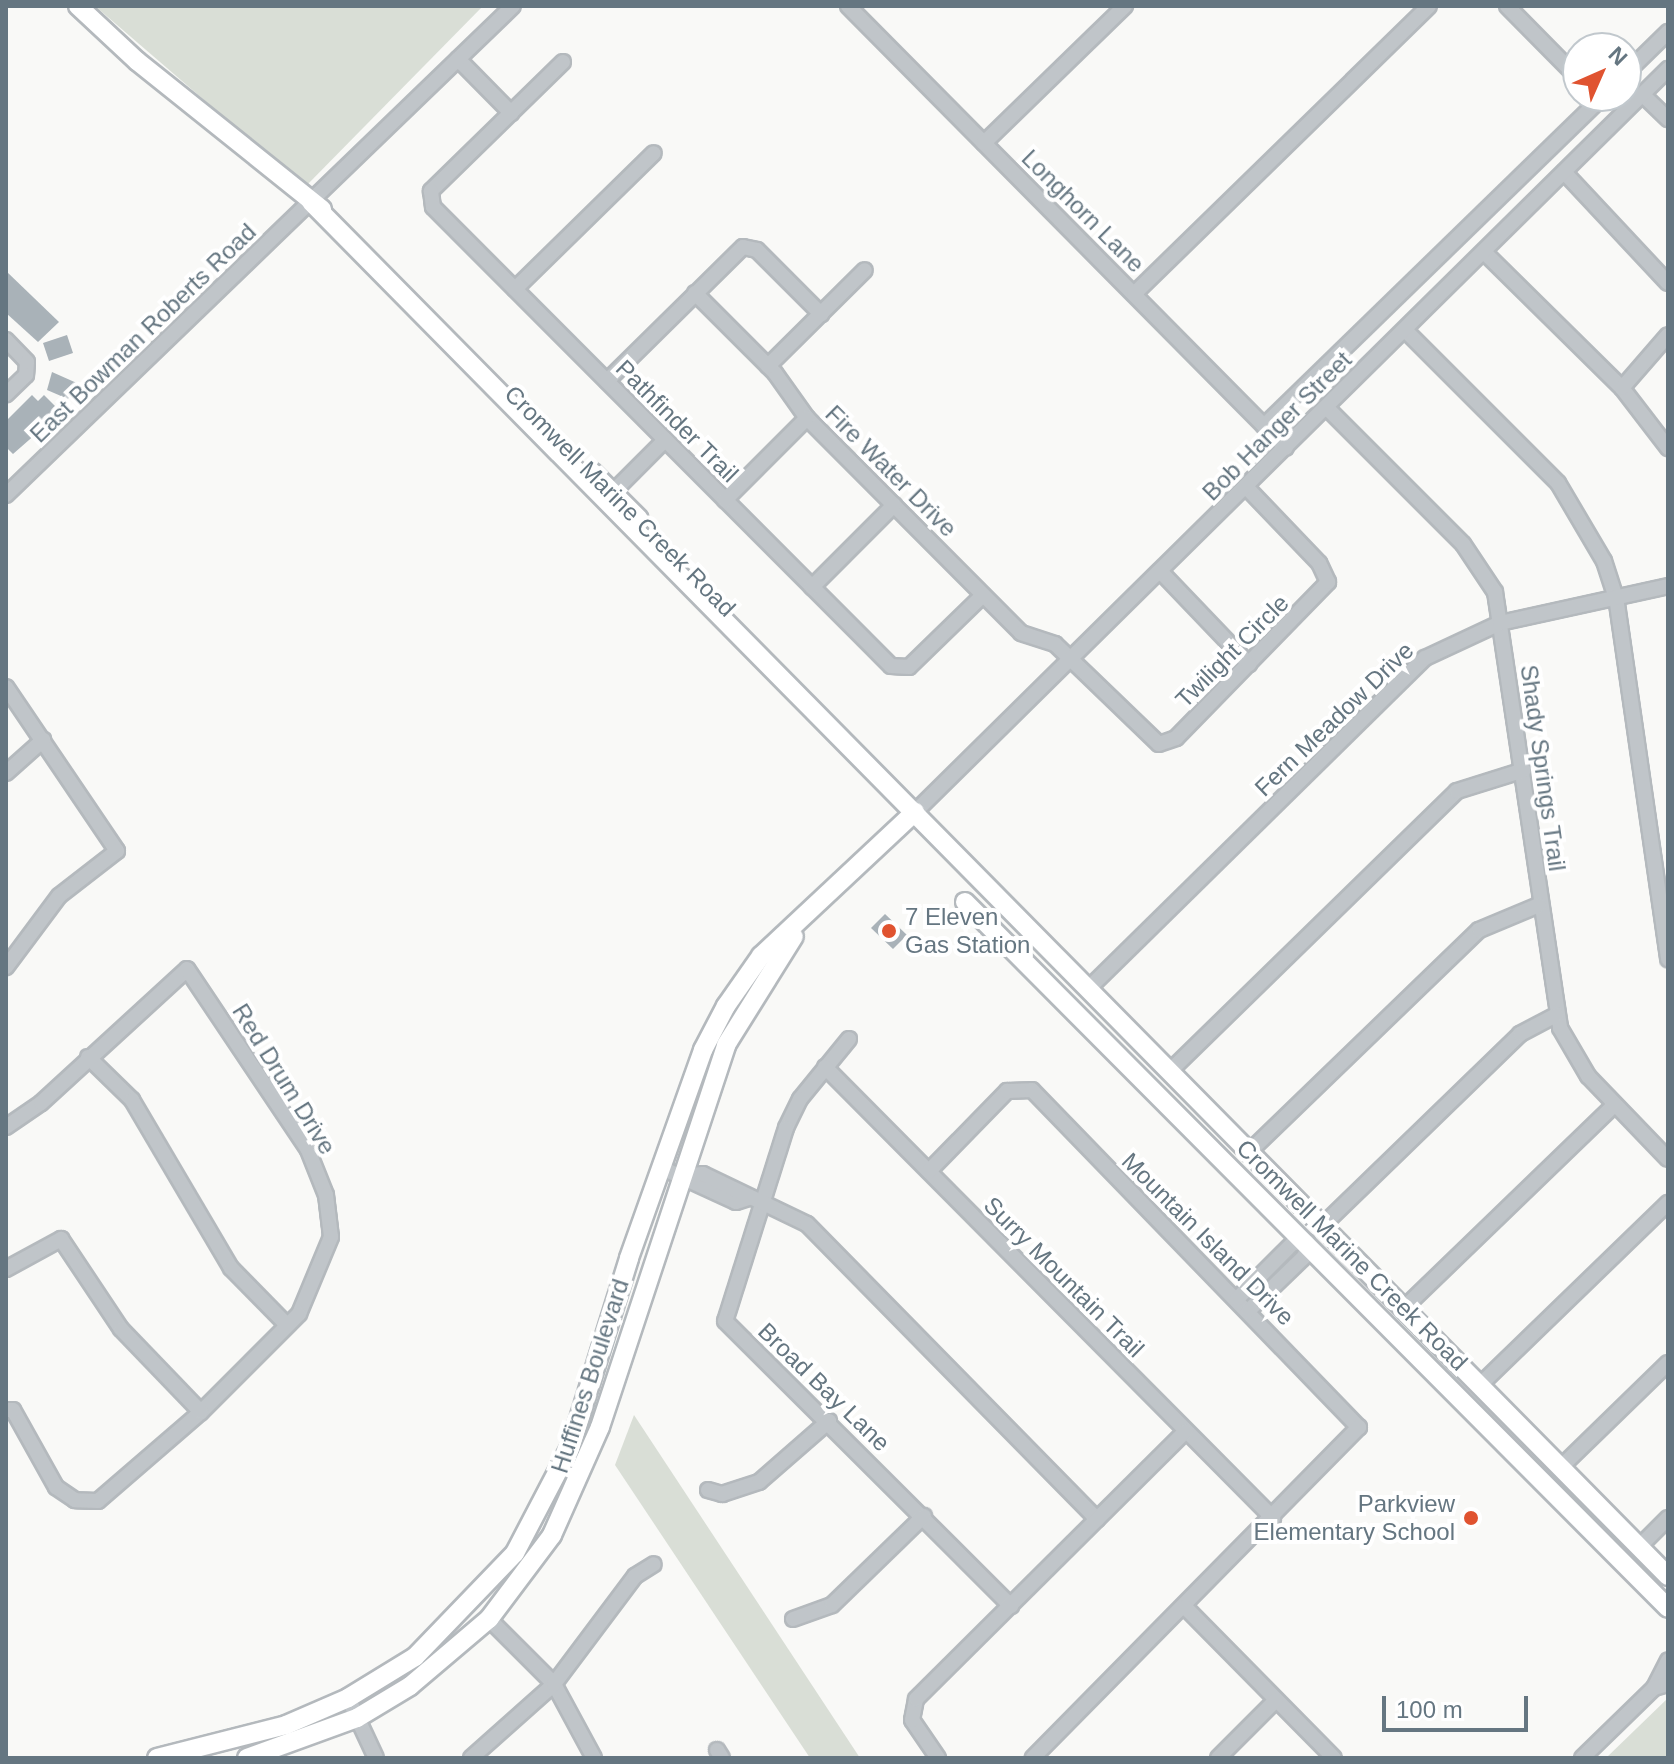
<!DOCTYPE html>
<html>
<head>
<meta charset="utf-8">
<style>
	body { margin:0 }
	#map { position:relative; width:1674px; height:1764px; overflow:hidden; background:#f9f9f7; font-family:Helvetica,sans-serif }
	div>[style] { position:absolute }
	.green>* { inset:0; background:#d9ded6 }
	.building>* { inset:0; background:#a9b2b8 }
	.roads { filter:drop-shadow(2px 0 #b4b9bd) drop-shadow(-2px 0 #b4b9bd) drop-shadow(0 2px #b4b9bd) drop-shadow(0 -2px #b4b9bd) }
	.minor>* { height:14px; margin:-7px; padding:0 7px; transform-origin:7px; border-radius:7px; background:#c0c5c9 }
	.major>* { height:18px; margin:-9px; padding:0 9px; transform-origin:9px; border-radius:9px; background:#fff }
	.dots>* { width:22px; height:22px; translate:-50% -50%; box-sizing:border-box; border:4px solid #fff; border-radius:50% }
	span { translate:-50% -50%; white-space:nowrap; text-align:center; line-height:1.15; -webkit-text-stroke:8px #fff; paint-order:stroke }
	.street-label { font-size:24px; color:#657681 }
	.poi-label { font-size:24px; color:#657681 }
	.left { translate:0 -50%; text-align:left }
	.right { translate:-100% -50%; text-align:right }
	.frame { position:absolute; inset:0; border:8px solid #657681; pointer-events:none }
	.north { position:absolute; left:1562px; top:32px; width:80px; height:80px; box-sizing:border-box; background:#fff; border:2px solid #c1c8cd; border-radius:50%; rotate:45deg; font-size:22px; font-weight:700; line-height:32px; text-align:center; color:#657681 }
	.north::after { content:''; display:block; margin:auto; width:28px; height:36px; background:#e05330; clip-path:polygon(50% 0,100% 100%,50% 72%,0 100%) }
	.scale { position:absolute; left:1382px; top:1696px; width:146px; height:36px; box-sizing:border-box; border:4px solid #657681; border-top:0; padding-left:10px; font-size:24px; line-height:28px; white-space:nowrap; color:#657681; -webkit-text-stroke:6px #fff; paint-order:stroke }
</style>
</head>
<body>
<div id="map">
	<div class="green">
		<i style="clip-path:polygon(95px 6px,483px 6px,305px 187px)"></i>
		<i style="clip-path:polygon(634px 1415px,860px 1758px,810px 1758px,615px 1465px)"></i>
		<i style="clip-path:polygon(1668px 1698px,1668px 1758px,1606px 1758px)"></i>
	</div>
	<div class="building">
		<i style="clip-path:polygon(6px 271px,59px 322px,38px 342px,6px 313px)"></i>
		<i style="clip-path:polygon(67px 335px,73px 353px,49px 361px,43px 343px)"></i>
		<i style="clip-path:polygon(52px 372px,79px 384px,68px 399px,47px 390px)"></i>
		<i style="clip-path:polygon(32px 395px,38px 401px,44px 395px,61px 412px,13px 454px,6px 447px,6px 421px)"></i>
		<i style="clip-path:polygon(885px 914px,907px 935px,893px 949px,871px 928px)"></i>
	</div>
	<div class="roads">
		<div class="minor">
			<i style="left:848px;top:6px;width:622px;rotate:45.26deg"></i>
			<i style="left:1507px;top:6px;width:101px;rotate:45.4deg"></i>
			<i style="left:458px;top:59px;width:76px;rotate:45.5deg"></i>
			<i style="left:563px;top:62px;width:185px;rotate:135.7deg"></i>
			<i style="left:431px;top:191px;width:16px;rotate:83deg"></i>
			<i style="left:433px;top:207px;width:648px;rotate:45.06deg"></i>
			<i style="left:891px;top:666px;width:18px;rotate:3deg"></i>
			<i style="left:909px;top:667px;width:103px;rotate:-44.2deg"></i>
			<i style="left:1626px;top:73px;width:59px;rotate:-44.3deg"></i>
			<i style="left:1643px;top:95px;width:35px;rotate:44deg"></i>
			<i style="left:984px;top:143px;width:197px;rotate:-44.2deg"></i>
			<i style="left:1564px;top:172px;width:152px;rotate:46.9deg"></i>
			<i style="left:1485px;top:253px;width:192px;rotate:44.6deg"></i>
			<i style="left:1622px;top:388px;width:76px;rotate:52.5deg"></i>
			<i style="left:515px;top:289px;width:194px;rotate:-44.4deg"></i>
			<i style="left:695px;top:293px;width:113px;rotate:45deg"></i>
			<i style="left:775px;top:373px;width:55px;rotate:54.6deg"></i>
			<i style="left:807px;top:418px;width:303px;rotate:45.1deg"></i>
			<i style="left:1021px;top:633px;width:36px;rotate:18deg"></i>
			<i style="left:1055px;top:644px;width:144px;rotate:43.9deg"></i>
			<i style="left:1159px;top:744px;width:18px;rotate:-19deg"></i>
			<i style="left:1176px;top:738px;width:218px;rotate:-45.7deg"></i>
			<i style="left:1328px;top:582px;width:21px;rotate:-115deg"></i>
			<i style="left:1319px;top:563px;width:104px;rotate:-133.8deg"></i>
			<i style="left:1134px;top:294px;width:412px;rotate:-44.3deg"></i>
			<i style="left:1406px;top:331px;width:215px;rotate:45deg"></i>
			<i style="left:1558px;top:483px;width:91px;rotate:59.5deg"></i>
			<i style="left:1604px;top:561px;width:38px;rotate:72deg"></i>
			<i style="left:1616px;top:597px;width:366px;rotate:81.8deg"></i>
			<i style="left:6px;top:340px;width:30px;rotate:46deg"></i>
			<i style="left:27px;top:362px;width:13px;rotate:94deg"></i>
			<i style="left:26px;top:375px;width:28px;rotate:136deg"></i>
			<i style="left:768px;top:366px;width:136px;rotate:-44.7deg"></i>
			<i style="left:607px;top:381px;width:191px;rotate:-44.6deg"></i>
			<i style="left:743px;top:247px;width:14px;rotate:12deg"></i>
			<i style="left:757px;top:250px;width:91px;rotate:45deg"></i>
			<i style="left:1622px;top:388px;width:70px;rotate:-49deg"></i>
			<i style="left:1327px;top:408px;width:192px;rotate:45deg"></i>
			<i style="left:1463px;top:544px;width:58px;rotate:56.3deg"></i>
			<i style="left:1495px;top:592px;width:441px;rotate:81.5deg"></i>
			<i style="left:1560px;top:1028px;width:56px;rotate:59.7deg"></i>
			<i style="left:1588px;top:1076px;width:115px;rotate:46.1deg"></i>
			<i style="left:1264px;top:426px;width:473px;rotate:-44.2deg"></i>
			<i style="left:613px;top:492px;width:74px;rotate:-45deg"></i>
			<i style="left:6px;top:495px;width:704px;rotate:-43.96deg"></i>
			<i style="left:725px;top:500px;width:116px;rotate:-45deg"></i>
			<i style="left:1160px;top:571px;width:129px;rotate:46.3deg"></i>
			<i style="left:812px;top:587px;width:116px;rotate:-45deg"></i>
			<i style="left:6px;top:687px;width:198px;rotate:55.9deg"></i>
			<i style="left:117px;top:851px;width:73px;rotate:142.2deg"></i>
			<i style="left:59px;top:896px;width:89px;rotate:126.7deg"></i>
			<i style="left:6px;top:773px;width:50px;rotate:-41.7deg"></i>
			<i style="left:915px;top:812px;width:1058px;rotate:-44.62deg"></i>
			<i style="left:1089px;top:988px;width:471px;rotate:-44.5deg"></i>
			<i style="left:1425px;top:658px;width:83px;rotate:-25deg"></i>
			<i style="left:1500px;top:623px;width:172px;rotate:-12.4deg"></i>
			<i style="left:849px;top:1039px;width:77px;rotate:129.2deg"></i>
			<i style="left:800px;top:1099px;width:32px;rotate:116deg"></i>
			<i style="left:786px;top:1128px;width:202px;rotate:107.5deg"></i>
			<i style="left:725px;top:1321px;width:404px;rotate:44.9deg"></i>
			<i style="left:88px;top:1057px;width:62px;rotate:44.3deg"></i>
			<i style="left:132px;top:1100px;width:195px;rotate:59.5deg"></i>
			<i style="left:231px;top:1268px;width:80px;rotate:45.5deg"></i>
			<i style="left:825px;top:1067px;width:636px;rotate:45.19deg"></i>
			<i style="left:1170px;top:1071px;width:401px;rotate:-44.3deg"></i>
			<i style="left:1457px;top:791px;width:70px;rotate:-17.4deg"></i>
			<i style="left:6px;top:1127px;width:42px;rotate:-34.4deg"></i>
			<i style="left:41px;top:1103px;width:198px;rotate:-42.5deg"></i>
			<i style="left:187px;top:969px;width:218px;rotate:56.2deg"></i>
			<i style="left:308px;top:1150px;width:48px;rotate:68.2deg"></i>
			<i style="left:326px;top:1195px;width:42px;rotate:83.2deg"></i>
			<i style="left:331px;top:1237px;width:83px;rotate:112.6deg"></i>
			<i style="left:299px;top:1314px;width:139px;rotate:135deg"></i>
			<i style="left:201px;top:1412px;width:136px;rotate:139.2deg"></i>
			<i style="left:98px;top:1501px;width:23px;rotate:-178deg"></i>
			<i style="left:75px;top:1500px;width:23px;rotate:-146deg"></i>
			<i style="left:56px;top:1487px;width:88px;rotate:-119.2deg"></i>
			<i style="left:13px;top:1410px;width:7px;rotate:180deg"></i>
			<i style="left:1250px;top:1151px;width:318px;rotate:-44deg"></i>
			<i style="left:1479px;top:930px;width:65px;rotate:-22.6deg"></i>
			<i style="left:664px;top:1169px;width:79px;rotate:24.6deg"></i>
			<i style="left:736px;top:1202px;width:13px;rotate:-18deg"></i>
			<i style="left:929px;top:1171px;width:112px;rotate:-45.7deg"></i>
			<i style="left:1007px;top:1091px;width:25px;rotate:-2deg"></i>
			<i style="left:1032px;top:1090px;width:470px;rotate:45.9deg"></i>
			<i style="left:1359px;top:1427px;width:465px;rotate:134.6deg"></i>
			<i style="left:683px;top:1176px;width:20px;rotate:-6deg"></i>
			<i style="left:703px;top:1174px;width:115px;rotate:25.7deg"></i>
			<i style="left:807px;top:1224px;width:414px;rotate:45.5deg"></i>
			<i style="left:1322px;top:1226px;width:276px;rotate:-44.1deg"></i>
			<i style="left:1520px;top:1034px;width:41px;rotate:-27.8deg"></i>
			<i style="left:6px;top:1269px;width:63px;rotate:-28.6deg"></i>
			<i style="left:61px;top:1239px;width:108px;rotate:56.3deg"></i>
			<i style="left:121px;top:1329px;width:115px;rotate:46.1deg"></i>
			<i style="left:1237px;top:1299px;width:79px;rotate:-45deg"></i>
			<i style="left:1293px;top:1243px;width:14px;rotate:-4deg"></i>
			<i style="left:1307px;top:1242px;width:14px;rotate:98deg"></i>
			<i style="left:1305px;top:1256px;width:79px;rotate:136deg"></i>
			<i style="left:1404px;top:1308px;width:293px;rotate:-44deg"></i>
			<i style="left:1480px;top:1385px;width:262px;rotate:-44.1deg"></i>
			<i style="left:1561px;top:1467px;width:149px;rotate:-44.2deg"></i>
			<i style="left:708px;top:1490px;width:15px;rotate:16deg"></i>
			<i style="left:722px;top:1494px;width:39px;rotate:-18deg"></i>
			<i style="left:759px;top:1482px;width:93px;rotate:-41.1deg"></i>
			<i style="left:1639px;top:1547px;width:41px;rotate:-45deg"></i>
			<i style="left:1185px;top:1607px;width:212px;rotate:45.4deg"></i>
			<i style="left:489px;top:1619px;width:92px;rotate:45deg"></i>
			<i style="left:554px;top:1684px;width:84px;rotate:61.6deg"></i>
			<i style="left:793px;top:1619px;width:41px;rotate:-19.7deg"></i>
			<i style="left:832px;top:1605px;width:128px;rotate:-44.1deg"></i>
			<i style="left:1654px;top:1688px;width:31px;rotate:-63deg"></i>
			<i style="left:348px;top:1698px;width:66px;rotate:65deg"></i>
			<i style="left:717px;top:1750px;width:9px;rotate:58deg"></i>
			<i style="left:471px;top:1758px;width:111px;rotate:-41.7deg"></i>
			<i style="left:554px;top:1684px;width:135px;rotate:-53.1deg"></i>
			<i style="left:635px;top:1576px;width:22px;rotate:-32deg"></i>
			<i style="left:938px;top:1758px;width:46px;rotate:-124.4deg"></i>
			<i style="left:912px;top:1720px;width:21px;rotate:-79deg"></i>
			<i style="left:916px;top:1699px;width:380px;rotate:-44.8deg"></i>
			<i style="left:1218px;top:1758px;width:82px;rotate:-45deg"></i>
			<i style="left:1582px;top:1758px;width:100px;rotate:-44.2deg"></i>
			<i style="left:1654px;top:1688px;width:15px;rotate:-16deg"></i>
		</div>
		<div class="major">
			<i style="left:78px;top:6px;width:81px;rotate:43deg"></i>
			<i style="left:137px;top:61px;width:237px;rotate:38.7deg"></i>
			<i style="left:311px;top:202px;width:1931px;rotate:45.36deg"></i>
			<i style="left:592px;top:472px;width:66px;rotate:45deg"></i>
			<i style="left:965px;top:902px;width:996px;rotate:45.12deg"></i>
			<i style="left:157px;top:1758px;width:133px;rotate:-14.3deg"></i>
			<i style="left:286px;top:1725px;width:68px;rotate:-23.5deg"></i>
			<i style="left:348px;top:1698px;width:79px;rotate:-31.5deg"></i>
			<i style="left:415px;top:1657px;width:144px;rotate:-46.1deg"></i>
			<i style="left:515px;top:1553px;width:119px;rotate:-62.4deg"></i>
			<i style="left:570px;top:1448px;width:199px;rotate:-72.7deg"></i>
			<i style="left:629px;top:1258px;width:221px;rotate:-70.4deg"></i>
			<i style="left:703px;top:1050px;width:50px;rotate:-62.4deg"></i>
			<i style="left:726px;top:1006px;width:61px;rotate:-55deg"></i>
			<i style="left:761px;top:956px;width:211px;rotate:-43.1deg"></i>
			<i style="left:247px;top:1758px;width:117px;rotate:-20deg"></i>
			<i style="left:357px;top:1718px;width:62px;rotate:-31.1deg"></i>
			<i style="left:410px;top:1686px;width:104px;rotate:-40.3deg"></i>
			<i style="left:489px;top:1619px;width:105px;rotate:-53.1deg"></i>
			<i style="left:552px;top:1535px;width:118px;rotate:-66deg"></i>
			<i style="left:600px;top:1427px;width:402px;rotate:-71.7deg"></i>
			<i style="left:726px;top:1045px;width:128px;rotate:-58deg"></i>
		</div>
	</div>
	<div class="dots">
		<i style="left:889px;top:931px;background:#e05330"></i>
		<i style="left:1471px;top:1518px;background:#e05330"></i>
	</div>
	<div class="street-label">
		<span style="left:1083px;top:211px;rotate:45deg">Longhorn Lane</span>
		<span style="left:143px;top:333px;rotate:-44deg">East Bowman Roberts Road</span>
		<span style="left:677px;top:421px;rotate:45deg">Pathfinder Trail</span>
		<span style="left:1277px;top:426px;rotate:-45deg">Bob Hanger Street</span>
		<span style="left:891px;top:471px;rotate:45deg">Fire Water Drive</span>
		<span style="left:620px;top:501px;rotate:45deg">Cromwell Marine Creek Road</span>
		<span style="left:1232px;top:651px;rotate:-45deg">Twilight Circle</span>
		<span style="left:1334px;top:719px;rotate:-44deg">Fern Meadow Drive</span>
		<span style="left:1543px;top:768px;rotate:82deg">Shady Springs Trail</span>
		<span style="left:284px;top:1079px;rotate:58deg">Red Drum Drive</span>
		<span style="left:1208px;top:1239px;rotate:45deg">Mountain Island Drive</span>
		<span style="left:1352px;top:1255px;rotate:45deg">Cromwell Marine Creek Road</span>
		<span style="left:1064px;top:1277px;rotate:45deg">Surry Mountain Trail</span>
		<span style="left:590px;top:1376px;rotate:-72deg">Huffines Boulevard</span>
		<span style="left:824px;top:1387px;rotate:44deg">Broad Bay Lane</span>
	</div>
	<div class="poi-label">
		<span class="left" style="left:905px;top:931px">7 Eleven<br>Gas Station</span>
		<span class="right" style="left:1455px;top:1518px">Parkview<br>Elementary School</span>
	</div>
	<div class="frame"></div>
	<div class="north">N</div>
	<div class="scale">100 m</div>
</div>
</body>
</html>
